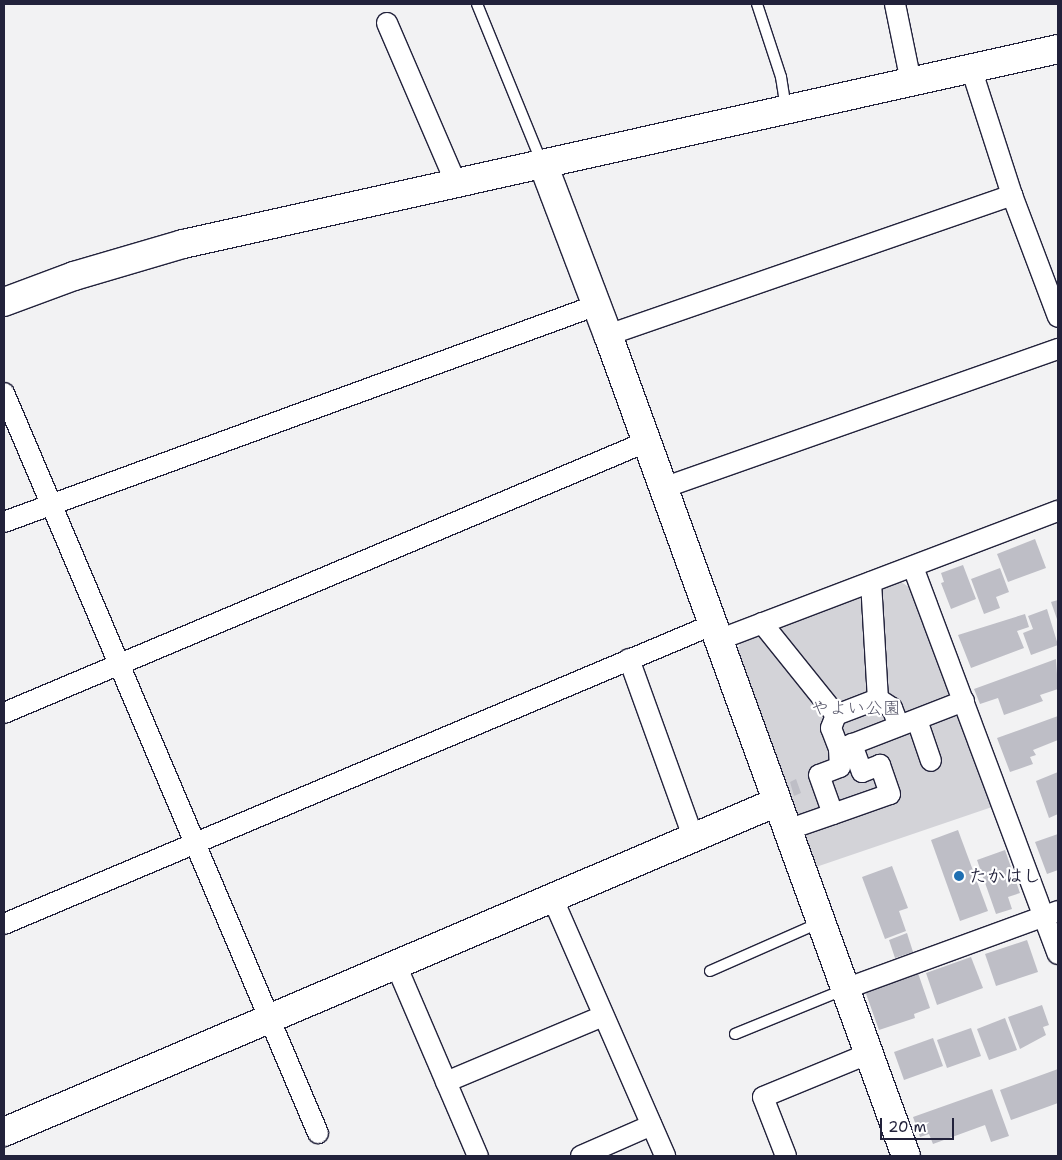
<!DOCTYPE html>
<html>
<head>
<meta charset="utf-8">
<style>
	body { margin:0 }
	#map { position:relative; width:1062px; height:1160px; overflow:hidden; background:#f2f2f3; font-family:"Shantell Sans","Klee One",sans-serif }
	div>[style] { position:absolute }
	.green>* { inset:0; background:#d3d3d8 }
	.building>* { inset:0; background:#bebec6 }
	.roads { filter:drop-shadow(1px 0 #22223b) drop-shadow(-1px 0 #22223b) drop-shadow(0 1px #22223b) drop-shadow(0 -1px #22223b) }
	.lane>* { height:10px; margin:-5px; padding:0 5px; transform-origin:5px; border-radius:5px; background:#fff }
	.street>* { height:20px; margin:-10px; padding:0 10px; transform-origin:10px; border-radius:10px; background:#fff }
	.secondary>* { height:28px; margin:-14px; padding:0 14px; transform-origin:14px; border-radius:14px; background:#fff }
	.dots>* { width:14px; height:14px; translate:-50% -50%; box-sizing:border-box; border:2px solid #fff; border-radius:50% }
	span { translate:-50% -50%; white-space:nowrap; text-align:center; line-height:1.15; -webkit-text-stroke:4.5px #fff; paint-order:stroke }
	.park-label { font-size:18px; color:#57576a }
	.poi-label { font-size:18px; color:#22223b; font-weight:700 }
	.left { translate:0 -50%; text-align:left }
	.frame { position:absolute; inset:0; border:5px solid #22223b; pointer-events:none }
	.scale { position:absolute; left:880px; top:1118px; width:74px; height:22px; box-sizing:border-box; border:2px solid #22223b; border-top:0; padding-left:6px; font-size:15px; line-height:18px; white-space:nowrap; color:#22223b; -webkit-text-stroke:4px #fff; paint-order:stroke }
</style>
</head>
<body>
<div id="map">
	<div class="green">
		<i style="clip-path:polygon(901px 582px,912px 589px,992px 807px,816px 867px,736px 653px,741px 642px)"></i>
	</div>
	<div class="building">
		<i style="clip-path:polygon(1035px 539px,1046px 568px,1008px 582px,997px 554px)"></i>
		<i style="clip-path:polygon(963px 565px,976px 599px,951px 609px,941px 583px,944px 582px,941px 573px)"></i>
		<i style="clip-path:polygon(1000px 568px,1009px 592px,996px 597px,1000px 608px,984px 614px,971px 579px)"></i>
		<i style="clip-path:polygon(1058px 600px,1058px 622px,1051px 602px)"></i>
		<i style="clip-path:polygon(1047px 609px,1058px 645px,1031px 655px,1023px 633px,1033px 629px,1028px 616px)"></i>
		<i style="clip-path:polygon(1025px 614px,1029px 627px,1017px 631px,1024px 648px,971px 668px,958px 635px)"></i>
		<i style="clip-path:polygon(1056px 659px,1058px 689px,1040px 695px,1043px 701px,1004px 715px,998px 698px,980px 704px,974px 689px)"></i>
		<i style="clip-path:polygon(1058px 716px,1058px 740px,1033px 750px,1036px 755px,1030px 757px,1033px 764px,1010px 772px,997px 738px)"></i>
		<i style="clip-path:polygon(1058px 772px,1058px 814px,1049px 818px,1036px 781px)"></i>
		<i style="clip-path:polygon(796px 779px,801px 793px,794px 796px,790px 782px)"></i>
		<i style="clip-path:polygon(958px 830px,988px 911px,960px 921px,931px 840px)"></i>
		<i style="clip-path:polygon(1058px 834px,1058px 870px,1047px 874px,1035px 842px)"></i>
		<i style="clip-path:polygon(1005px 850px,1020px 893px,1008px 897px,1012px 909px,996px 914px,977px 860px)"></i>
		<i style="clip-path:polygon(892px 866px,908px 908px,899px 911px,906px 931px,885px 939px,862px 877px)"></i>
		<i style="clip-path:polygon(907px 933px,913px 952px,895px 958px,889px 940px)"></i>
		<i style="clip-path:polygon(1027px 940px,1038px 972px,996px 986px,985px 954px)"></i>
		<i style="clip-path:polygon(971px 957px,983px 988px,937px 1005px,926px 973px)"></i>
		<i style="clip-path:polygon(918px 973px,930px 1008px,914px 1014px,915px 1018px,879px 1030px,865px 991px)"></i>
		<i style="clip-path:polygon(1042px 1005px,1049px 1025px,1043px 1027px,1046px 1035px,1020px 1049px,1008px 1017px)"></i>
		<i style="clip-path:polygon(1005px 1018px,1017px 1050px,989px 1060px,977px 1029px)"></i>
		<i style="clip-path:polygon(971px 1028px,981px 1056px,947px 1068px,937px 1040px)"></i>
		<i style="clip-path:polygon(933px 1038px,943px 1066px,904px 1080px,894px 1052px)"></i>
		<i style="clip-path:polygon(1058px 1069px,1058px 1103px,1011px 1120px,1000px 1090px)"></i>
		<i style="clip-path:polygon(992px 1089px,1009px 1136px,991px 1142px,985px 1125px,933px 1144px,929px 1134px,920px 1137px,913px 1117px)"></i>
	</div>
	<div class="roads">
		<div class="lane">
			<i style="left:477px;top:4px;width:172px;rotate:67.8deg"></i>
			<i style="left:757px;top:4px;width:77px;rotate:71.8deg"></i>
			<i style="left:781px;top:77px;width:30px;rotate:81deg"></i>
			<i style="left:710px;top:971px;width:119px;rotate:-23.8deg"></i>
			<i style="left:735px;top:1034px;width:119px;rotate:-22.2deg"></i>
		</div>
		<div class="street">
			<i style="left:895px;top:4px;width:80px;rotate:78.4deg"></i>
			<i style="left:387px;top:23px;width:174px;rotate:66.7deg"></i>
			<i style="left:971px;top:68px;width:133px;rotate:72.1deg"></i>
			<i style="left:1012px;top:195px;width:130px;rotate:69.3deg"></i>
			<i style="left:608px;top:335px;width:428px;rotate:-19.1deg"></i>
			<i style="left:4px;top:393px;width:804px;rotate:67.01deg"></i>
			<i style="left:663px;top:488px;width:419px;rotate:-19.4deg"></i>
			<i style="left:4px;top:522px;width:631px;rotate:-20.1deg"></i>
			<i style="left:913px;top:567px;width:413px;rotate:69.5deg"></i>
			<i style="left:871px;top:582px;width:117px;rotate:86.6deg"></i>
			<i style="left:878px;top:699px;width:17px;rotate:33deg"></i>
			<i style="left:892px;top:708px;width:19px;rotate:69deg"></i>
			<i style="left:762px;top:623px;width:118px;rotate:51.2deg"></i>
			<i style="left:836px;top:715px;width:14px;rotate:111deg"></i>
			<i style="left:831px;top:728px;width:22px;rotate:69deg"></i>
			<i style="left:839px;top:749px;width:18px;rotate:87deg"></i>
			<i style="left:840px;top:767px;width:22px;rotate:159deg"></i>
			<i style="left:819px;top:775px;width:41px;rotate:70.3deg"></i>
			<i style="left:833px;top:814px;width:49px;rotate:160.8deg"></i>
			<i style="left:718px;top:640px;width:364px;rotate:-20.8deg"></i>
			<i style="left:629px;top:659px;width:189px;rotate:70.2deg"></i>
			<i style="left:4px;top:713px;width:697px;rotate:-22.89deg"></i>
			<i style="left:836px;top:715px;width:45px;rotate:-20.9deg"></i>
			<i style="left:917px;top:720px;width:43px;rotate:71.1deg"></i>
			<i style="left:840px;top:749px;width:133px;rotate:-21.2deg"></i>
			<i style="left:833px;top:814px;width:60px;rotate:-19.3deg"></i>
			<i style="left:890px;top:794px;width:31px;rotate:-109deg"></i>
			<i style="left:880px;top:765px;width:19px;rotate:159deg"></i>
			<i style="left:862px;top:772px;width:30px;rotate:-110deg"></i>
			<i style="left:552px;top:897px;width:283px;rotate:66.4deg"></i>
			<i style="left:4px;top:924px;width:769px;rotate:-22.9deg"></i>
			<i style="left:396px;top:965px;width:208px;rotate:66.8deg"></i>
			<i style="left:845px;top:989px;width:227px;rotate:-20.1deg"></i>
			<i style="left:446px;top:1082px;width:170px;rotate:-22.8deg"></i>
			<i style="left:581px;top:1156px;width:77px;rotate:-23.6deg"></i>
			<i style="left:786px;top:1156px;width:63px;rotate:-111.3deg"></i>
			<i style="left:763px;top:1097px;width:113px;rotate:-22.3deg"></i>
		</div>
		<div class="secondary">
			<i style="left:543px;top:164px;width:183px;rotate:69.2deg"></i>
			<i style="left:608px;top:335px;width:873px;rotate:70.05deg"></i>
			<i style="left:4px;top:302px;width:75px;rotate:-20.4deg"></i>
			<i style="left:74px;top:276px;width:114px;rotate:-16.4deg"></i>
			<i style="left:183px;top:244px;width:896px;rotate:-12.56deg"></i>
			<i style="left:4px;top:1132px;width:840px;rotate:-23.12deg"></i>
		</div>
	</div>
	<div class="dots">
		<i style="left:959px;top:876px;background:#1f6fb2"></i>
	</div>
	<div class="park-label">
		<span style="left:856px;top:708px">やよい公園</span>
	</div>
	<div class="poi-label">
		<span class="left" style="left:969px;top:876px">たかはし</span>
	</div>
	<div class="frame"></div>
	<div class="scale">20 m</div>
</div>
</body>
</html>
